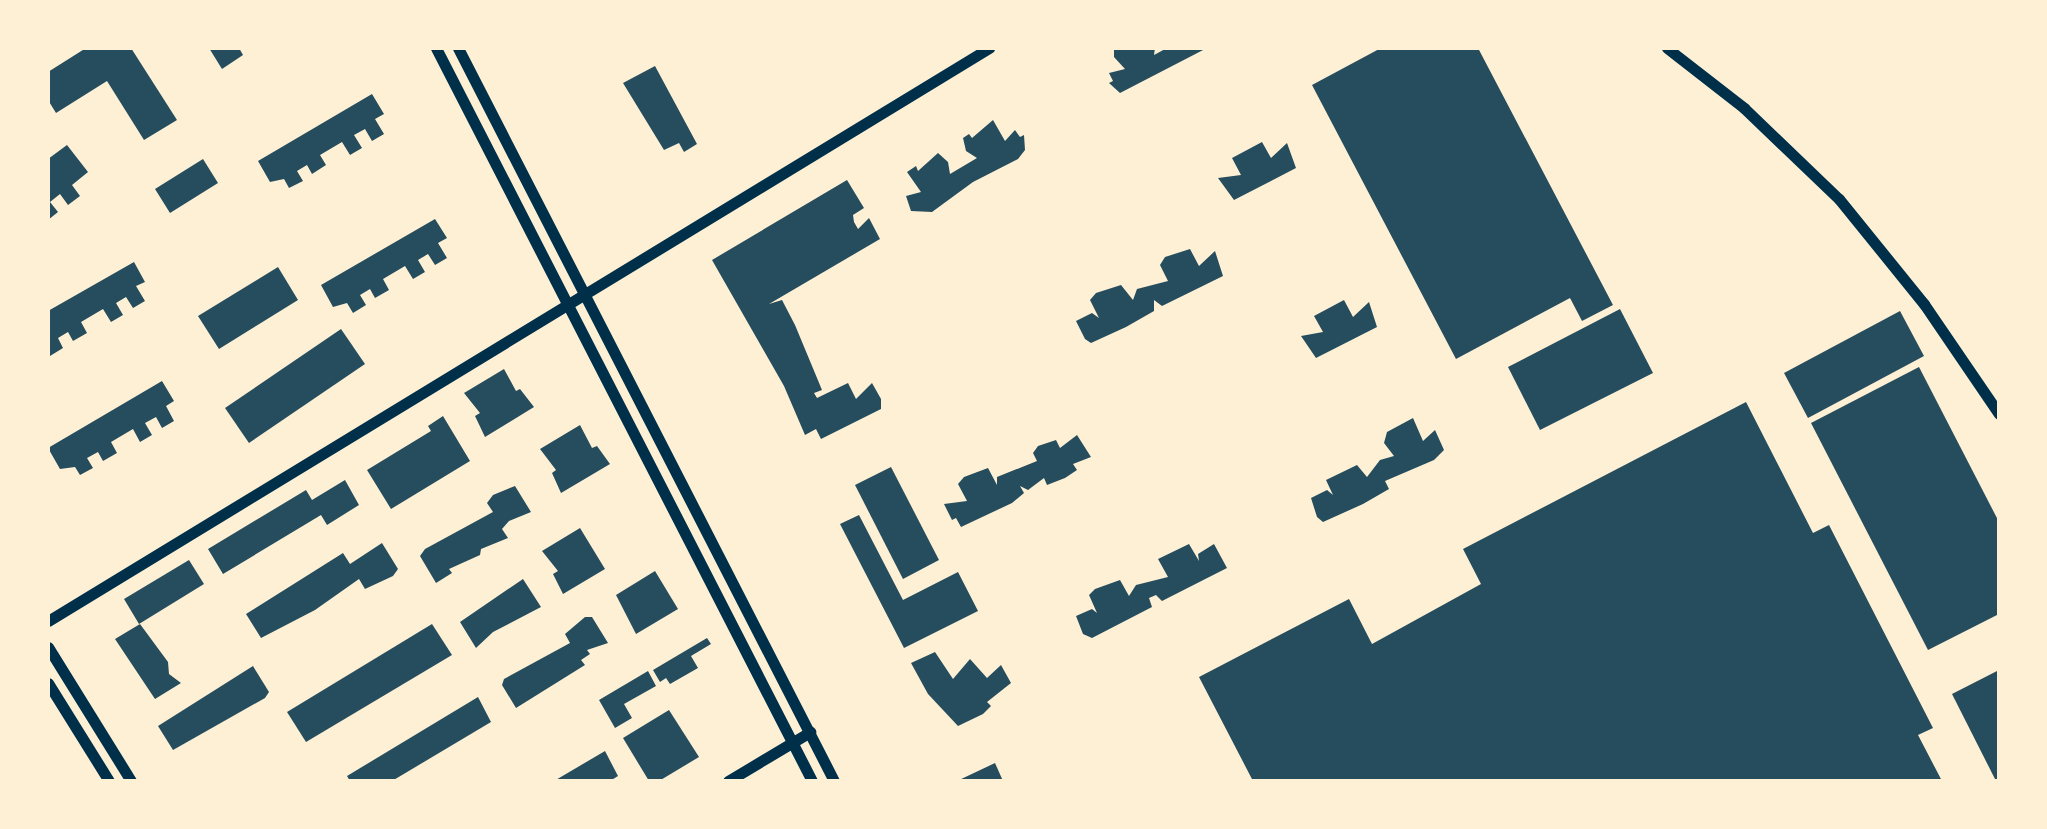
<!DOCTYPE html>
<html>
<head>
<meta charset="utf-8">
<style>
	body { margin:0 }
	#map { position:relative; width:2047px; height:829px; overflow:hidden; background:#fdf0d5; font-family:Rubik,sans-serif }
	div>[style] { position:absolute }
	.building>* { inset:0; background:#264d5e }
	.tertiary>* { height:11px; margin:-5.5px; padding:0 5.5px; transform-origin:5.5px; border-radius:5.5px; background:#003049 }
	span { translate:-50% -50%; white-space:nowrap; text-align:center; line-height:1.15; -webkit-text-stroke:7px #fdf0d5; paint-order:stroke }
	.frame { position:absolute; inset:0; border:50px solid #fdf0d5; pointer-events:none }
</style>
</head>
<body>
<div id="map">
	<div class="building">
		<i style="clip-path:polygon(86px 48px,131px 48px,177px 120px,144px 140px,107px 81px,56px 113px,48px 100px,48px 72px)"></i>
		<i style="clip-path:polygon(209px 48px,239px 48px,243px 55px,222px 69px)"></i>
		<i style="clip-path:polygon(1114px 48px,1155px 48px,1154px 55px,1167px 48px,1207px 48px,1120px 93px,1109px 83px,1113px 81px,1109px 73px,1125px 69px,1114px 57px)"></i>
		<i style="clip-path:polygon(1381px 48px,1478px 48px,1613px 305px,1582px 321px,1570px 298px,1456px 359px,1312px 85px)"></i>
		<i style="clip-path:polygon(655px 66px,697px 144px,684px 152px,679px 143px,664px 150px,623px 83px)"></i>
		<i style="clip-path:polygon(372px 94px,384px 114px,375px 119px,384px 134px,372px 141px,365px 129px,354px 135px,362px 148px,350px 155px,342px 142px,320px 155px,326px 165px,312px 174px,307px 165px,297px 171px,303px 181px,289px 188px,284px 179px,270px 182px,258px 161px)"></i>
		<i style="clip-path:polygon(993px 120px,1005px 141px,1015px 130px,1020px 137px,1024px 135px,1025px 150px,1018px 159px,973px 182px,932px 212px,911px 211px,906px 196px,921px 192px,907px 172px,916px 166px,918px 171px,938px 153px,948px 162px,950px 174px,977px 158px,966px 151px,963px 138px,969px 134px,972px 138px)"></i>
		<i style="clip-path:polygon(1262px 142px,1271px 158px,1287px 143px,1296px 168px,1234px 200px,1218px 178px,1241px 175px,1232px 158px)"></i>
		<i style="clip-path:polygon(67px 145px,88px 172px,72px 185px,80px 196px,68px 205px,60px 194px,50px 202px,58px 212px,48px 220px,48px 159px)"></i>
		<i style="clip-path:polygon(203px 159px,218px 183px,170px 213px,155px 189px)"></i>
		<i style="clip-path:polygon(847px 180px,864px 208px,853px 215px,854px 222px,858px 229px,869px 218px,880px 239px,769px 304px,782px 300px,795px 325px,822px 390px,814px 393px,817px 398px,848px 383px,856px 399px,872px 383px,881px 399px,881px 409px,821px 439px,816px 429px,805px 435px,784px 386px,712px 260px)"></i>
		<i style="clip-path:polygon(435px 219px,447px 238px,438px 243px,447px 258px,435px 265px,428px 254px,418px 260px,425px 272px,413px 279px,405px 266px,383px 279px,389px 290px,375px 298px,370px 289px,360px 295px,366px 305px,353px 313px,347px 303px,333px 307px,321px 285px)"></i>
		<i style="clip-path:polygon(1190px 249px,1199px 266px,1215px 251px,1223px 276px,1162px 306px,1154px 300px,1154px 311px,1126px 327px,1091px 343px,1085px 339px,1076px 321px,1092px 313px,1099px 318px,1090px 300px,1096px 293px,1121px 285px,1133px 300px,1137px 289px,1168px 281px,1160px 265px,1165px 257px)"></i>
		<i style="clip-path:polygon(134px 262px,145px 282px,136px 286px,145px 301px,133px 308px,126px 297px,116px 303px,123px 315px,111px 322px,103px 309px,81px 322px,87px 333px,73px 341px,68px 332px,58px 338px,63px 348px,50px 356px,48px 311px)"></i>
		<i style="clip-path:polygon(278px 267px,298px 300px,219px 349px,198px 316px)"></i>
		<i style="clip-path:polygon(1344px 300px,1353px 317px,1369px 302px,1377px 327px,1316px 358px,1301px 336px,1323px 332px,1314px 316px)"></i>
		<i style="clip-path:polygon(1620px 309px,1653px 373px,1540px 430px,1508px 367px)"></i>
		<i style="clip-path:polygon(1900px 311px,1924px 356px,1808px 418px,1784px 373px)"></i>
		<i style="clip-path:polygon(341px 329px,365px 364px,249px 443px,225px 408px)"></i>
		<i style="clip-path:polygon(1919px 367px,1999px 522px,1999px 614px,1928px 650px,1811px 423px)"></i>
		<i style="clip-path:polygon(504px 369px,516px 391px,520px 389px,534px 407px,485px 437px,475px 416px,480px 413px,464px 393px)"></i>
		<i style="clip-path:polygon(162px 381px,174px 401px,166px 406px,174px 421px,162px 428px,156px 417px,145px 423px,152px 435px,140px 442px,133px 429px,111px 442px,117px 453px,103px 461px,98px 452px,87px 458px,93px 468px,80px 475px,75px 467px,60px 469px,48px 448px)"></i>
		<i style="clip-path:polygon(1746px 402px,1813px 533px,1829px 525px,1933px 728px,1918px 735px,1942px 781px,1253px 781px,1199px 677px,1349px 599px,1372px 644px,1481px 584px,1463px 549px)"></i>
		<i style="clip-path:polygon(443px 416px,470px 461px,391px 509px,367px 470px,431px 431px,428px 426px)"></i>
		<i style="clip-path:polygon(1413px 418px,1423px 441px,1435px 430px,1444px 450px,1434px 460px,1385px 481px,1389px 489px,1363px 504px,1323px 522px,1317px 517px,1311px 498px,1327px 490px,1333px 495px,1326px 480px,1357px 465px,1367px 477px,1380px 460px,1394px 456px,1384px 443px,1387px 432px)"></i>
		<i style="clip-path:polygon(580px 425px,592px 448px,597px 446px,610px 464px,561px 493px,552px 473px,556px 470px,540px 449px)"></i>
		<i style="clip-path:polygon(1077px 435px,1091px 457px,1073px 464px,1077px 470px,1065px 478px,1047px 485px,1044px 478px,1028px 490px,1020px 486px,1024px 493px,1012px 503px,961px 527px,956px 518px,952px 520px,944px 504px,967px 501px,958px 484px,964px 477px,988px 468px,997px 485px,997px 477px,1037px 461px,1033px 453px,1038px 446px,1056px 440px,1060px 448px)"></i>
		<i style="clip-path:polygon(891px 467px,939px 560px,903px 579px,855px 485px)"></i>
		<i style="clip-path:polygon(345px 480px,359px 505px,327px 525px,321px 515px,223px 574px,208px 549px,306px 490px,312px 500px)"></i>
		<i style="clip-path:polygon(515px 486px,531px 512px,509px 521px,502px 529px,508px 538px,481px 549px,480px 555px,449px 569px,452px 573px,436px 583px,420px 556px,425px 549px,493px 512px,487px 503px,493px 495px)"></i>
		<i style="clip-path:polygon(859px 515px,903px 600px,958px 572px,978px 611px,904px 648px,840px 524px)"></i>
		<i style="clip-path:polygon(580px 528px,605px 569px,563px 594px,553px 574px,558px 571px,542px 551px)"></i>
		<i style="clip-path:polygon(382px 543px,398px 569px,393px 576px,365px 589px,359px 579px,315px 610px,261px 638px,246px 614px,343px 553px,350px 564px)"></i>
		<i style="clip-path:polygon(1189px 544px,1199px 561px,1198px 554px,1214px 544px,1227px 568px,1162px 601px,1156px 595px,1149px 598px,1152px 607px,1092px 638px,1083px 634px,1076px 616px,1092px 609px,1097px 613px,1089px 595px,1095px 589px,1120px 580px,1129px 596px,1136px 585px,1168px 577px,1158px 559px)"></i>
		<i style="clip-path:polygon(189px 560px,204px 584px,139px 624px,124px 599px)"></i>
		<i style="clip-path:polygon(655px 571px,678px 609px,636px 634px,616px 595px)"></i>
		<i style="clip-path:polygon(523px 579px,541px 607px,493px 632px,476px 648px,460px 622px)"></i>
		<i style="clip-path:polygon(585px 617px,592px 617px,608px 643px,587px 650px,590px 654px,581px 660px,585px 665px,516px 708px,502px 685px,504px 679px,570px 643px,565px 634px)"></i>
		<i style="clip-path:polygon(140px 624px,168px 662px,169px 674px,181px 683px,155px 699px,115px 639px)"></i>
		<i style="clip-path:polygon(432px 624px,452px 655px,306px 742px,287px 712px)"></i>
		<i style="clip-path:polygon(707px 638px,711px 644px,691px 656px,698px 668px,670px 684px,666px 678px,660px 682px,653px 670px)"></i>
		<i style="clip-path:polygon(935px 652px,953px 679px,970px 659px,987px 678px,1001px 665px,1011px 683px,987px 702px,991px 706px,983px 714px,958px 726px,928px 694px,911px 663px)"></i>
		<i style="clip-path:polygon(253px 666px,269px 692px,265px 698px,173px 750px,158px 726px)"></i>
		<i style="clip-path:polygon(1999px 670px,1999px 781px,1996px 781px,1952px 694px)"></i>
		<i style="clip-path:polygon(648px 671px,656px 686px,624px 704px,632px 718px,615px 728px,599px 700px)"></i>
		<i style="clip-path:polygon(478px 697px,491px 722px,392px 781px,350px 781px,347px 776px)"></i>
		<i style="clip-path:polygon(669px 710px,699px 757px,659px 781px,649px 781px,623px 738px)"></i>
		<i style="clip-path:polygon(605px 751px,618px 776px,610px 781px,554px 781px)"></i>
		<i style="clip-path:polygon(995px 763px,1003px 781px,957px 781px)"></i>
	</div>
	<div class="tertiary">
		<i style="left:436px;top:48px;width:824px;rotate:62.84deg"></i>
		<i style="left:458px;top:48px;width:824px;rotate:62.84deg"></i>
		<i style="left:1667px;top:48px;width:98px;rotate:37.9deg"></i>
		<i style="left:1744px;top:108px;width:132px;rotate:43.8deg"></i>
		<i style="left:1839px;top:199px;width:135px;rotate:51deg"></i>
		<i style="left:1924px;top:304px;width:133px;rotate:55.7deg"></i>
		<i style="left:48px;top:621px;width:1102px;rotate:-31.34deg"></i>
		<i style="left:48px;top:647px;width:158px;rotate:58.2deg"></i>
		<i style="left:48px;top:683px;width:115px;rotate:58.1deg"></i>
		<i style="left:728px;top:781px;width:96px;rotate:-30.9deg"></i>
	</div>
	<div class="frame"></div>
</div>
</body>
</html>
